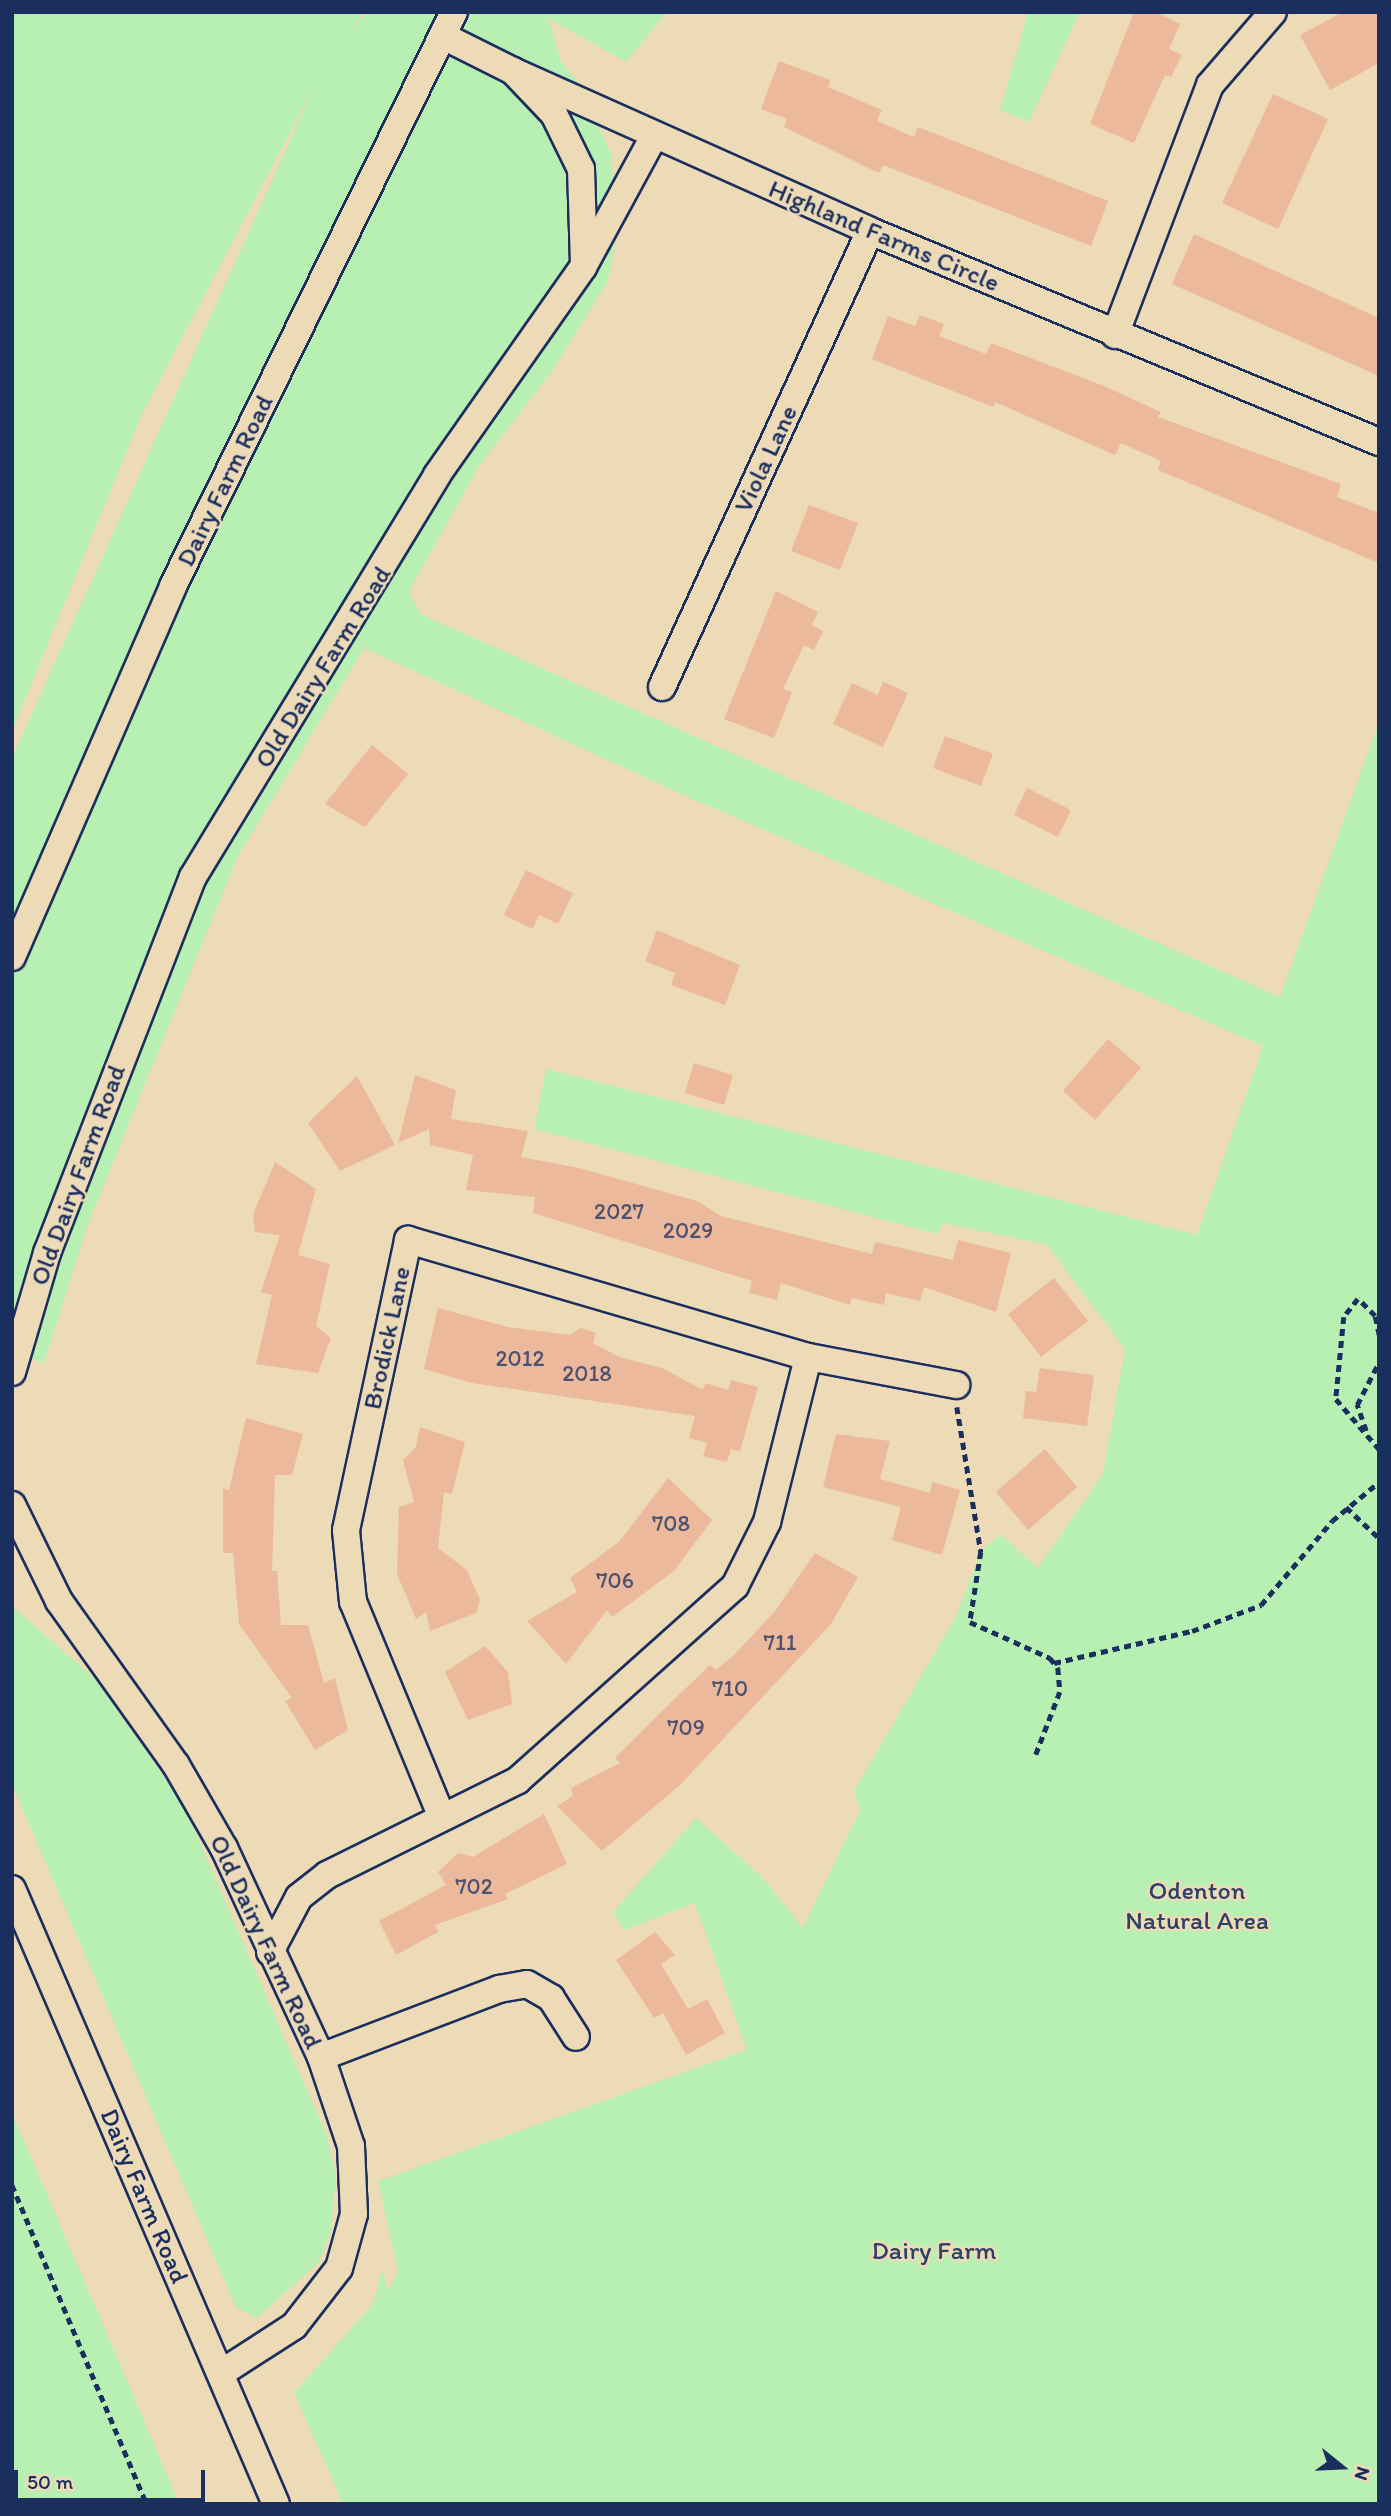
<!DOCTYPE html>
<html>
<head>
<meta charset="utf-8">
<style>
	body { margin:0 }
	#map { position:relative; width:1391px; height:2516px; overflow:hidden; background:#eddab7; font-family:Itim,sans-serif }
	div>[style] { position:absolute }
	.green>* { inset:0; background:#b8efb2 }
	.building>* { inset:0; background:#ecb99d }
	.path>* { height:4.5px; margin-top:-2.25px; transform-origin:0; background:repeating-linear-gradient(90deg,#1b2f5e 0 7px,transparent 0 12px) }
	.roads { filter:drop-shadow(2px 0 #1b2f5e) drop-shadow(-2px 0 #1b2f5e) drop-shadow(0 2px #1b2f5e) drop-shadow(0 -2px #1b2f5e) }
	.street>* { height:26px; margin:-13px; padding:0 13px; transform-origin:13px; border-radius:13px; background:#eddab7 }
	span { translate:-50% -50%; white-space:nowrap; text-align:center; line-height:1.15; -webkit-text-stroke:5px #eddab7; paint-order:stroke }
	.number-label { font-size:23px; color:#4f526e }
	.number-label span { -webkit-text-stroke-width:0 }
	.street-label { font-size:26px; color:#1b2f5e }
	.park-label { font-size:26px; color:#2b4266 }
	.frame { position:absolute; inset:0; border:14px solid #1b2f5e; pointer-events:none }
	.north { position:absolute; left:1307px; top:2432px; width:70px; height:70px; -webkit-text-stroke:5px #eddab7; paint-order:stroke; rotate:108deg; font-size:19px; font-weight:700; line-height:28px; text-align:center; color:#1b2f5e }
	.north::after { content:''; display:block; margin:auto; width:24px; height:32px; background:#1b2f5e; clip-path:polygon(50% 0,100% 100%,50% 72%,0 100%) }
	.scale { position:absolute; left:14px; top:2470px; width:191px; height:32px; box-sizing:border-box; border:4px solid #1b2f5e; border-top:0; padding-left:9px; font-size:21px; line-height:24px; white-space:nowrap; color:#1b2f5e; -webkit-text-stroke:5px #eddab7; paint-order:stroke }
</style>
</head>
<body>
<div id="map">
	<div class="green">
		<i style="clip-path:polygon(12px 12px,364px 12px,348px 33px,368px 12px,667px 12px,626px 62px,548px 18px,561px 62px,582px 87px,611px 154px,618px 231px,607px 283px,552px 371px,479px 466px,409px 591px,420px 614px,1280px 997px,1379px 722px,1379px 2504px,343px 2504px,294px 2393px,373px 2304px,382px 2271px,388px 2291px,398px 2272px,378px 2181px,747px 2050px,695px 1903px,624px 1930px,613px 1912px,696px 1818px,763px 1878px,803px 1928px,860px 1810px,854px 1791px,955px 1618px,981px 1552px,1000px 1534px,1038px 1568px,1103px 1474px,1125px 1349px,1047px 1245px,943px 1223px,938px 1234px,534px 1129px,546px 1069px,1197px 1235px,1263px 1046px,688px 797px,364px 648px,237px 858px,88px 1224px,44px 1363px,12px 1353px,12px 758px,314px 87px,142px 414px,12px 731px)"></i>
		<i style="clip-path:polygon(1028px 12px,1080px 12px,1029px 122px,1000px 110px)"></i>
		<i style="clip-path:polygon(12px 1606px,95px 1679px,183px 1804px,326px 2134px,336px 2176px,331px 2231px,319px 2262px,257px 2318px,236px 2307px,12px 1784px)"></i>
		<i style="clip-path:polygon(12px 2113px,132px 2392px,179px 2504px,12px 2504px)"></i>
	</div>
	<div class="building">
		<i style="clip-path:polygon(1134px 12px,1156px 12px,1180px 24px,1169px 49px,1182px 55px,1171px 77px,1165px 75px,1134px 143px,1090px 124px)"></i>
		<i style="clip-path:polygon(1343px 12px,1379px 12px,1379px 63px,1330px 90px,1300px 35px)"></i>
		<i style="clip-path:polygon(779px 61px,830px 80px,828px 87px,882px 110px,877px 121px,914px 137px,918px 127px,1108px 201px,1091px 246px,883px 165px,879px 173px,784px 127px,787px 119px,761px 109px)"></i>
		<i style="clip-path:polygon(1273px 94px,1328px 119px,1278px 229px,1222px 203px)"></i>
		<i style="clip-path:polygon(1194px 234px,1379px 318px,1379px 376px,1172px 284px)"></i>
		<i style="clip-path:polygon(920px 315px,944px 324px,939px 336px,986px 354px,991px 343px,1104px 386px,1161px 412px,1158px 417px,1341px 484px,1337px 497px,1379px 513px,1379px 563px,1158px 470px,1161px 461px,1121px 443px,1115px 455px,995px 402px,993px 407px,872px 359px,888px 316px,915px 326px)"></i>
		<i style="clip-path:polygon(809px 505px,858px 523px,840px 570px,791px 551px)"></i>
		<i style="clip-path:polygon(776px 591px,818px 612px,812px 625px,823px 631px,814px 650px,804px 645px,783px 689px,792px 692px,774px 738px,724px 719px)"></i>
		<i style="clip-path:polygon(883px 682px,908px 693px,883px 747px,833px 724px,852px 683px,878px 695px)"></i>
		<i style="clip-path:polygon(945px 736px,993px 754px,981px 786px,933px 768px)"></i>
		<i style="clip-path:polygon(372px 745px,408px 774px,365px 827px,325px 804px)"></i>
		<i style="clip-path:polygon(1027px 788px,1071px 810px,1058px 837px,1014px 815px)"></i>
		<i style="clip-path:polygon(526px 870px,573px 893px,558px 924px,539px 915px,533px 929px,504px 915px)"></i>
		<i style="clip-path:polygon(657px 930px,740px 965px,725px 1005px,671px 985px,675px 973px,645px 961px)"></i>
		<i style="clip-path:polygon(1108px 1039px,1141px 1068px,1095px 1120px,1063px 1091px)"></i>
		<i style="clip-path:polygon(694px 1063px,733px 1075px,724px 1105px,685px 1093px)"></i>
		<i style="clip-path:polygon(415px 1075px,456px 1090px,451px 1119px,528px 1131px,521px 1157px,579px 1168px,697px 1201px,721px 1216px,872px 1254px,875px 1242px,953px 1260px,958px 1240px,1011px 1253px,996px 1312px,924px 1287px,920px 1301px,886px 1293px,884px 1305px,852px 1298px,850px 1305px,781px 1283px,777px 1300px,749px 1293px,752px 1281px,533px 1213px,535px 1197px,466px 1190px,473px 1155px,430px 1145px,429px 1129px,398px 1143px)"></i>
		<i style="clip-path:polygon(357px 1076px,395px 1145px,340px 1171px,308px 1123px)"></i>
		<i style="clip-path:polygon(275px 1162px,316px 1189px,298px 1255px,330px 1264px,316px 1326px,331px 1338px,318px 1373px,256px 1364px,272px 1295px,261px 1292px,280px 1235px,255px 1232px,253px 1215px)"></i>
		<i style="clip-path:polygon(1054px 1278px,1088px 1321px,1041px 1357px,1008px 1314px)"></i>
		<i style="clip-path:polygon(438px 1308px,508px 1327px,570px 1335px,581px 1328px,596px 1333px,593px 1343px,619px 1357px,662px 1368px,703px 1390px,705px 1383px,728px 1390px,731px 1380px,758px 1387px,740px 1451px,731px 1449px,727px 1462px,703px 1456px,707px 1443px,689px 1438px,695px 1416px,472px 1383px,424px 1369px)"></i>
		<i style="clip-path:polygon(1040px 1368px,1094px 1375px,1087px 1426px,1023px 1418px,1026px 1391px,1036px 1392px)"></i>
		<i style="clip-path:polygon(246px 1418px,303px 1434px,292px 1475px,275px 1475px,272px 1571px,277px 1571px,281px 1625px,308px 1625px,324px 1683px,335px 1678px,348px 1730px,315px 1750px,285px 1701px,292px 1698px,239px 1624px,233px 1553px,223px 1553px,223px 1488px,229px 1490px)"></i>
		<i style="clip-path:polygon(420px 1427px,465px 1442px,452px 1494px,444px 1492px,438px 1548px,467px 1570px,480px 1600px,476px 1613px,430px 1631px,426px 1612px,416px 1619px,397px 1574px,399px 1507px,414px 1502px,403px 1460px,416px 1447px)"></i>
		<i style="clip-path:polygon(836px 1434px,890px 1441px,880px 1479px,930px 1493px,932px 1482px,960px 1490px,942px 1555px,892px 1540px,901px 1507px,823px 1487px)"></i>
		<i style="clip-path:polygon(1045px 1449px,1077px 1487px,1028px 1530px,996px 1492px)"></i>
		<i style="clip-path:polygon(668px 1478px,712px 1520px,674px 1571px,612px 1617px,607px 1610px,566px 1664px,527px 1621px,577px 1592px,570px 1578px,619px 1542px)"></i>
		<i style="clip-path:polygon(815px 1553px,858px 1577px,831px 1624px,679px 1786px,602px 1851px,557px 1806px,573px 1796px,571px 1788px,620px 1763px,615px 1758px,661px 1712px,710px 1665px,716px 1670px,734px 1655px,775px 1611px)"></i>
		<i style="clip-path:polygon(485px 1646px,508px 1672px,512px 1704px,468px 1720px,445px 1672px)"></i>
		<i style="clip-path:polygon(544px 1814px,567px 1864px,505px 1894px,508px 1899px,435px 1925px,438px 1932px,396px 1955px,379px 1921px,446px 1885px,438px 1872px,458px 1853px,473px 1857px)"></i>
		<i style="clip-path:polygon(655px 1932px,675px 1955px,661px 1964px,688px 2009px,707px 1999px,725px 2033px,686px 2055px,663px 2013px,654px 2018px,616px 1960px)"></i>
	</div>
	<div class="path">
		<i style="left:1379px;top:1335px;width:19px;rotate:-102deg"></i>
		<i style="left:1375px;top:1316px;width:24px;rotate:-135deg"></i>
		<i style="left:1358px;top:1299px;width:23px;rotate:128deg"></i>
		<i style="left:1344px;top:1317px;width:82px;rotate:95.6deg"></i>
		<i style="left:1336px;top:1399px;width:66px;rotate:49.3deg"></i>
		<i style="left:957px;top:1407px;width:147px;rotate:80.6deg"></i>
		<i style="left:981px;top:1552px;width:71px;rotate:98.9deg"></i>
		<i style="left:970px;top:1622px;width:88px;rotate:24.2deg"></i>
		<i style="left:1050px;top:1658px;width:13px;rotate:51deg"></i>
		<i style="left:1058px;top:1668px;width:24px;rotate:85deg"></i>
		<i style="left:1060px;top:1692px;width:70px;rotate:111deg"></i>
		<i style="left:1366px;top:1431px;width:28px;rotate:-109deg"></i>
		<i style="left:1357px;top:1405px;width:48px;rotate:-62.9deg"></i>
		<i style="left:1346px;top:1507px;width:45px;rotate:43.2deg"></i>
		<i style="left:1054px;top:1663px;width:142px;rotate:-13.1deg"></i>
		<i style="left:1192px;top:1631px;width:74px;rotate:-20.6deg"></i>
		<i style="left:1261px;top:1605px;width:110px;rotate:-49.8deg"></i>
		<i style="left:1332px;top:1521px;width:61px;rotate:-39.7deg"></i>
		<i style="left:12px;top:2185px;width:346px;rotate:67.1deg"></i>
	</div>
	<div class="roads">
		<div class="street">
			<i style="left:443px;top:36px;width:78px;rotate:26.6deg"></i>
			<i style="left:513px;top:71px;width:59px;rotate:46.4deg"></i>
			<i style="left:554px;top:114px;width:61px;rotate:63.9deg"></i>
			<i style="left:581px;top:169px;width:93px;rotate:88.2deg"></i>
			<i style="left:513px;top:71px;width:391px;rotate:24.1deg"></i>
			<i style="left:870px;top:231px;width:551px;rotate:22.52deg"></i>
			<i style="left:1115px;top:335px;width:267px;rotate:-69.2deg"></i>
			<i style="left:1210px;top:85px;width:96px;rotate:-49.2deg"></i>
			<i style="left:662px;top:687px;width:501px;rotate:-65.48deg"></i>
			<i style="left:12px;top:957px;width:404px;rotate:-66.5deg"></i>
			<i style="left:173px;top:586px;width:639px;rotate:-63.92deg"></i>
			<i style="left:12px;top:1372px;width:124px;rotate:-73.6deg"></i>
			<i style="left:47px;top:1253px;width:403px;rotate:-68.8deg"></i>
			<i style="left:193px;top:877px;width:470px;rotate:-58.7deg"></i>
			<i style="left:437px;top:475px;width:254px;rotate:-54.9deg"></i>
			<i style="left:583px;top:267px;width:149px;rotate:-61.5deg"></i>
			<i style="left:12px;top:1505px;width:107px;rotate:63.9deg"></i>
			<i style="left:59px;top:1601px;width:201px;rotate:54.5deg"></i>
			<i style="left:176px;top:1765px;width:96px;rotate:60deg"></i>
			<i style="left:224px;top:1848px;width:230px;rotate:65.1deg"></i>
			<i style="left:321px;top:2057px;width:94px;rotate:71.4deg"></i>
			<i style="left:351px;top:2146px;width:68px;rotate:87.5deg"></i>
			<i style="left:354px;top:2214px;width:56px;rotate:105.5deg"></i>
			<i style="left:339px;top:2268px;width:73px;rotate:127.8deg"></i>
			<i style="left:294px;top:2326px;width:87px;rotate:147.2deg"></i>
			<i style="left:441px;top:1815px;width:230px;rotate:-112.4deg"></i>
			<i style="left:353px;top:1602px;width:72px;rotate:-95.6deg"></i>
			<i style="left:346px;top:1530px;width:297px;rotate:-77.9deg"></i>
			<i style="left:408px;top:1240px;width:417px;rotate:16.3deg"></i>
			<i style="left:808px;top:1357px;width:151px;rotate:10.7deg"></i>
			<i style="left:12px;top:1889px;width:669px;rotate:66.77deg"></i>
			<i style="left:270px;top:1952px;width:62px;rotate:-62.2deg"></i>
			<i style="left:299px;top:1897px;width:36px;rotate:-38deg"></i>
			<i style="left:327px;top:1875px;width:213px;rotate:-26.4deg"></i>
			<i style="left:518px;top:1780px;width:291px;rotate:-41.8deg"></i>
			<i style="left:735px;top:1586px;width:72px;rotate:-63.4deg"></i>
			<i style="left:767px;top:1522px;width:170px;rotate:-76deg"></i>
			<i style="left:321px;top:2057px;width:191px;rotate:-20.9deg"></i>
			<i style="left:499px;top:1989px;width:28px;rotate:-10deg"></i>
			<i style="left:527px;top:1984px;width:28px;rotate:30deg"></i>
			<i style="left:551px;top:1998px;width:46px;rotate:57.3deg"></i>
		</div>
	</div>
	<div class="number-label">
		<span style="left:619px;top:1211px">2027</span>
		<span style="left:688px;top:1230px">2029</span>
		<span style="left:520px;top:1358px">2012</span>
		<span style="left:587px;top:1373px">2018</span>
		<span style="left:671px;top:1523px">708</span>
		<span style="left:615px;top:1580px">706</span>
		<span style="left:780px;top:1642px">711</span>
		<span style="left:730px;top:1688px">710</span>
		<span style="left:686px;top:1727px">709</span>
		<span style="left:474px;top:1886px">702</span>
	</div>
	<div class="street-label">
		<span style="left:884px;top:236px;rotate:23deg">Highland Farms Circle</span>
		<span style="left:766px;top:459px;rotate:-65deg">Viola Lane</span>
		<span style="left:225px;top:481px;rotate:-64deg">Dairy Farm Road</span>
		<span style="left:323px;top:667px;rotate:-58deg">Old Dairy Farm Road</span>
		<span style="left:78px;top:1175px;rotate:-70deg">Old Dairy Farm Road</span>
		<span style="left:387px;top:1338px;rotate:-78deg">Brodick Lane</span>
		<span style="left:266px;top:1942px;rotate:65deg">Old Dairy Farm Road</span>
		<span style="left:144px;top:2196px;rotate:67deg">Dairy Farm Road</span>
	</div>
	<div class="park-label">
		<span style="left:1197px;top:1906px">Odenton<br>Natural Area</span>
		<span style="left:934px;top:2251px">Dairy Farm</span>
	</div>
	<div class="frame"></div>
	<div class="north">N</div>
	<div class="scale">50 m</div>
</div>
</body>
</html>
